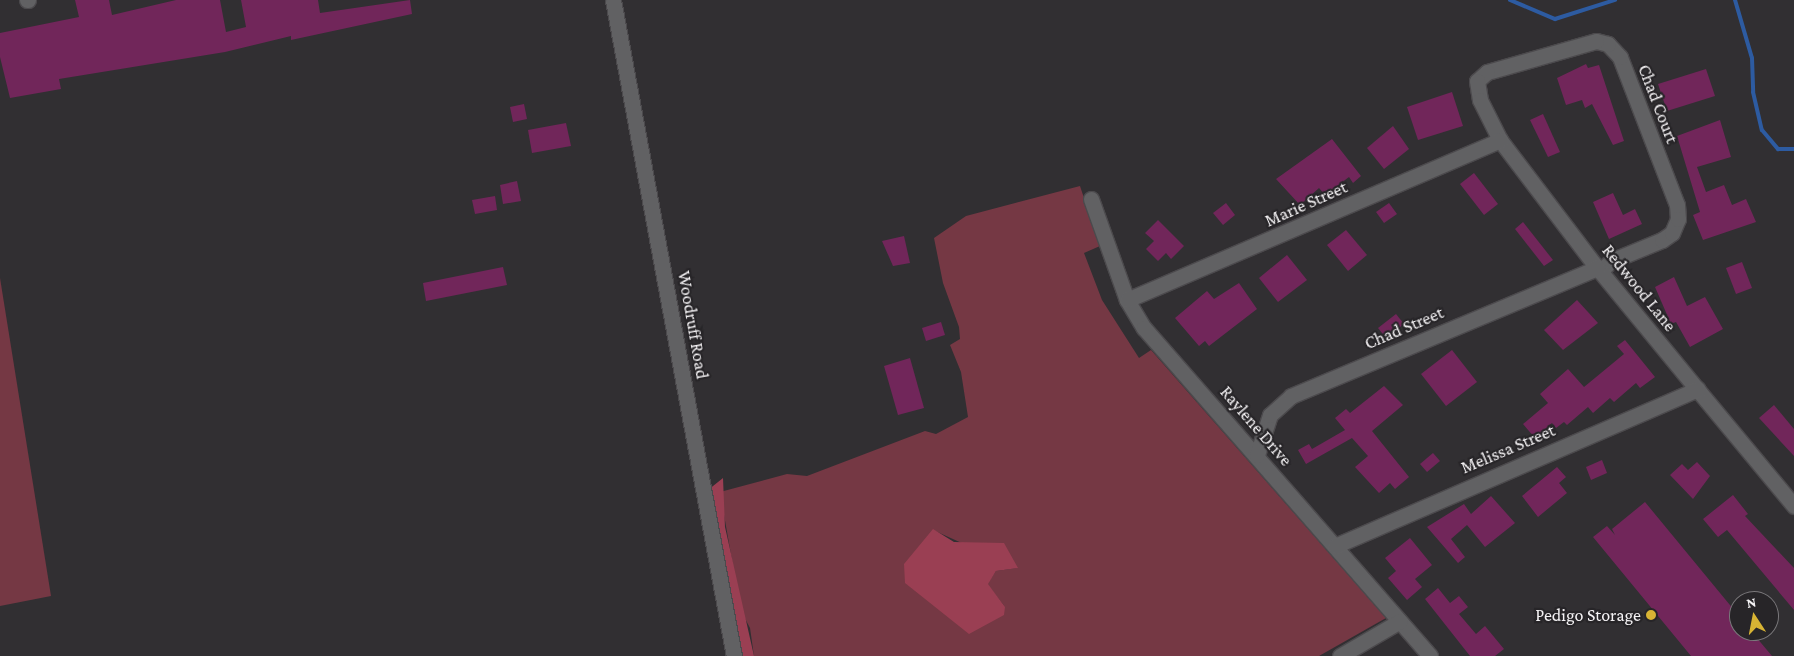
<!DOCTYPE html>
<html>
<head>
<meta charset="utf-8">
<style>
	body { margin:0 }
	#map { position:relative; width:1794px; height:656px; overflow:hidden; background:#312f32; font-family:"Crimson Pro",serif }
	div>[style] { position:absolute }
	.green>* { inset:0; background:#753844 }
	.forest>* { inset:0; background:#9a3f53 }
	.stream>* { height:4px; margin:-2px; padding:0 2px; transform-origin:2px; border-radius:2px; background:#2d5ba1 }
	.building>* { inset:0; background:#71265a }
	.roads { filter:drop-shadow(1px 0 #4c4a4d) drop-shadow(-1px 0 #4c4a4d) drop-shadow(0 1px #4c4a4d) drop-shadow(0 -1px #4c4a4d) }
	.minor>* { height:15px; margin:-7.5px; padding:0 7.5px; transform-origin:7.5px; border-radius:7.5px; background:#616163 }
	.dots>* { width:14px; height:14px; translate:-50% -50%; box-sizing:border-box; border:2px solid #272528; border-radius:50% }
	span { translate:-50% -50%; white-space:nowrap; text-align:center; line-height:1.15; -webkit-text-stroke:4.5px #272528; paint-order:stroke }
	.street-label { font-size:18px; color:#f5f3f5 }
	.poi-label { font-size:18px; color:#f5f3f5 }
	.right { translate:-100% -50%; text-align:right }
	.north { position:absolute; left:1729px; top:591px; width:50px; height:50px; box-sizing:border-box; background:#272528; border:1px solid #79777a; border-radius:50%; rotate:349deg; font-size:14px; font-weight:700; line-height:20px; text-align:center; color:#f5f3f5 }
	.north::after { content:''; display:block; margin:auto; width:18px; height:22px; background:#d8b434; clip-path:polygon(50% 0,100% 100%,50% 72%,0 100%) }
</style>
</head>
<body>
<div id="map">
	<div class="green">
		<i style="clip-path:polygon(evenodd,1080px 186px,1100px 246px,1084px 253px,1102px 300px,1139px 358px,1151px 350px,1386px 618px,1319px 656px,754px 656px,750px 628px,741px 611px,720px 492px,787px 474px,807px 476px,925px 431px,936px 434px,968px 417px,961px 372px,950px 345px,960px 339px,959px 327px,943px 283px,934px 238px,966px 216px,1080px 186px,933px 530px,1017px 568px,996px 571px,987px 584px,1005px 607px,933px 530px)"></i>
		<i style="clip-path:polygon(0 278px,51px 596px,0 606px)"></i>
	</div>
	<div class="forest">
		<i style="clip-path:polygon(723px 478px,725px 527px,754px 656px,739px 656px,708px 490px)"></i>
		<i style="clip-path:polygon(933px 529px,954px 542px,1004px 543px,1018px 568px,996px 571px,988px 584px,1005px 607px,1004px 615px,969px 634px,905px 583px,904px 564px)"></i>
	</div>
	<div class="stream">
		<i style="left:1510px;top:0;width:49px;rotate:22.9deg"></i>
		<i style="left:1555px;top:19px;width:63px;rotate:-17.6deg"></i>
		<i style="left:1735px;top:0;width:60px;rotate:73.7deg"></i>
		<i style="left:1752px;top:58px;width:34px;rotate:88deg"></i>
		<i style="left:1753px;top:92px;width:39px;rotate:77deg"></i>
		<i style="left:1762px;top:130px;width:25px;rotate:50deg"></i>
		<i style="left:1778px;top:149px;width:16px"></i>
	</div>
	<div class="building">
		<i style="clip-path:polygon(75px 0,109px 0,112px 15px,176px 0,220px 0,226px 32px,246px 27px,241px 0,318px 0,320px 13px,410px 0,412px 14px,291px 40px,291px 36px,225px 52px,59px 79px,61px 89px,10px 98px,0 57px,0 33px,79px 17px)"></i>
		<i style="clip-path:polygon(1586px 64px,1588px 68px,1599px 65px,1624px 141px,1613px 145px,1592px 104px,1585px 108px,1582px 100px,1566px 105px,1557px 78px)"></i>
		<i style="clip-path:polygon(1706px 69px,1715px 96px,1667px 111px,1658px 84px)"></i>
		<i style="clip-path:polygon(1452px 92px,1463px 126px,1418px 140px,1407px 107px)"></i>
		<i style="clip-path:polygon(524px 104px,527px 119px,513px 122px,510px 107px)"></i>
		<i style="clip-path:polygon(1543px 114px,1560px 152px,1548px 157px,1530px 120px)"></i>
		<i style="clip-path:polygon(1720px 120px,1731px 157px,1697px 167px,1706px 192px,1724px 185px,1732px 205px,1746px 199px,1756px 222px,1703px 240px,1693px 215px,1700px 212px,1677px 136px)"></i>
		<i style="clip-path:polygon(566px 123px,571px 146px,532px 153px,528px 130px)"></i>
		<i style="clip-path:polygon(1393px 126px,1409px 149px,1384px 169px,1367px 148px)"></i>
		<i style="clip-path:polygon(1332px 139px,1361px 176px,1353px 183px,1349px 177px,1325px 195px,1319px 188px,1300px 205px,1276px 179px)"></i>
		<i style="clip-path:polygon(1474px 173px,1498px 204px,1484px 215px,1460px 184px)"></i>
		<i style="clip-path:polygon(517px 181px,521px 201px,503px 204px,500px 185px)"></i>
		<i style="clip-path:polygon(1613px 193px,1623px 215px,1635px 209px,1642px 224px,1609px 239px,1593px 202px)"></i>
		<i style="clip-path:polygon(495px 196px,497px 210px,475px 214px,472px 200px)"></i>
		<i style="clip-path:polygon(1226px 203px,1235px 215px,1223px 225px,1213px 213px)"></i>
		<i style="clip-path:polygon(1389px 203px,1397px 214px,1384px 223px,1376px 212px)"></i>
		<i style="clip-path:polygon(1158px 220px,1184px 246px,1171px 259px,1166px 253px,1158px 261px,1146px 249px,1154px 241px,1145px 233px)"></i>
		<i style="clip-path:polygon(1523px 222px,1553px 260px,1544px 266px,1515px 229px)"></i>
		<i style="clip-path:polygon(1346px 230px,1367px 255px,1348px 271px,1327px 245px)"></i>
		<i style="clip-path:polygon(904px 236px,910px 263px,893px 266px,882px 241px)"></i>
		<i style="clip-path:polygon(1287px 255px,1307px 280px,1278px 302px,1259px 278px)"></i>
		<i style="clip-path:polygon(1742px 262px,1752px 288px,1736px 294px,1726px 268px)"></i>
		<i style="clip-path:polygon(503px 267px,507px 285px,426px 301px,423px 283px)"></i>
		<i style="clip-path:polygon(1674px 277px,1687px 306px,1705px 297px,1723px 329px,1690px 347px,1676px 322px,1671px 324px,1655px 287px)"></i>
		<i style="clip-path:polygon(1239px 283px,1257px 309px,1209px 346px,1205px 341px,1199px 346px,1175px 318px,1207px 291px,1214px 299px)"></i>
		<i style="clip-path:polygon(1577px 300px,1598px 323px,1563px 350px,1544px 330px)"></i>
		<i style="clip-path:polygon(1396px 314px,1404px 324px,1386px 338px,1378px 328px)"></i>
		<i style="clip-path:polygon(941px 322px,945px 335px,926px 341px,922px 328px)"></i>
		<i style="clip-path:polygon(1625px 340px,1655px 377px,1640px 388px,1636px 383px,1614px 402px,1610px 398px,1593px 413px,1588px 407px,1567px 425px,1564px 422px,1556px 428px,1552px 423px,1535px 438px,1523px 424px,1548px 403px,1540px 394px,1568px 369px,1584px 387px,1624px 354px,1617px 346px)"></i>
		<i style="clip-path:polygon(1452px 350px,1477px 382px,1446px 406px,1421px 374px)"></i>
		<i style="clip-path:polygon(910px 358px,924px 408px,898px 415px,884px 366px)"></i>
		<i style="clip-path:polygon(1384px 386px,1403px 405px,1372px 431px,1409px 477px,1395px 489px,1390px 483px,1379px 493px,1355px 467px,1368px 456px,1352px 438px,1306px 464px,1298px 450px,1309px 444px,1312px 449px,1345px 430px,1335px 418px,1346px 409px,1350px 413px)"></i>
		<i style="clip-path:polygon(1774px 405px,1794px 429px,1794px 456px,1759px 418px)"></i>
		<i style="clip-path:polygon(1433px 453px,1440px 461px,1427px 472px,1420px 464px)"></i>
		<i style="clip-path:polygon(1602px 460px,1607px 473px,1591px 480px,1586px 467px)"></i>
		<i style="clip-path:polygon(1697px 462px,1710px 476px,1693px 499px,1670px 475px,1682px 464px,1688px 470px)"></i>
		<i style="clip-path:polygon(1557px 467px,1566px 477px,1559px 483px,1567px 493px,1538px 517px,1522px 496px)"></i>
		<i style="clip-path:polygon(1733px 495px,1748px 514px,1745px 516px,1794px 568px,1794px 610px,1727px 530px,1718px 537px,1703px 519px)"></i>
		<i style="clip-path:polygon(1491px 496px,1515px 523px,1485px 547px,1467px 525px,1451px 539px,1465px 557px,1458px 563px,1427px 527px,1464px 504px,1471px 514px)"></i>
		<i style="clip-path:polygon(1645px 502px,1739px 616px,1739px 631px,1751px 631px,1772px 656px,1691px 656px,1593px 537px,1607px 526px,1615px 535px,1612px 529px)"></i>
		<i style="clip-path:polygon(1410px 538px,1432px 565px,1415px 579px,1422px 587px,1407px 600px,1388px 578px,1396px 571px,1385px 558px)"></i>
		<i style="clip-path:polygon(1438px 588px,1450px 603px,1459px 596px,1468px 607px,1459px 614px,1476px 634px,1485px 626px,1504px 649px,1495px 656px,1470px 656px,1425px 599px)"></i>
	</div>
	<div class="roads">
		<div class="minor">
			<i style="left:27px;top:0;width:1px"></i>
			<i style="left:613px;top:0;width:667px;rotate:79.55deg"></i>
			<i style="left:1091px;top:199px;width:107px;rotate:70.4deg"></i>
			<i style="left:1127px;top:300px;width:33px;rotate:59deg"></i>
			<i style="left:1144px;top:328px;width:435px;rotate:48.9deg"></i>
			<i style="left:1600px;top:271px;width:15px;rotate:-42deg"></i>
			<i style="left:1611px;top:261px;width:55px;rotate:-22.4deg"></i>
			<i style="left:1662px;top:240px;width:12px;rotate:-35deg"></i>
			<i style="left:1672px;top:233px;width:15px;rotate:-67deg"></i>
			<i style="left:1678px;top:219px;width:14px;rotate:-94deg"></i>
			<i style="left:1677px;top:205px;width:159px;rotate:-111.1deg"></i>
			<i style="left:1620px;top:57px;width:18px;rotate:-133deg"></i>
			<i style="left:1608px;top:44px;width:12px;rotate:-166deg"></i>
			<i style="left:1596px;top:41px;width:113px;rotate:164.1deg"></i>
			<i style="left:1487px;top:72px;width:13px;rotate:138deg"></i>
			<i style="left:1477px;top:81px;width:19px;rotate:81deg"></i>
			<i style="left:1480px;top:100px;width:45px;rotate:63.4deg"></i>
			<i style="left:1500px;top:140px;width:161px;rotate:52.8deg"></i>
			<i style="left:1597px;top:268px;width:4px;rotate:45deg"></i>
			<i style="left:1600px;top:271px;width:153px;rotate:50.6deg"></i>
			<i style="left:1697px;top:389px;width:152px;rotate:50.3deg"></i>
			<i style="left:1127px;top:300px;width:406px;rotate:-23.2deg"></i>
			<i style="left:1257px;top:455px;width:42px;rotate:-72deg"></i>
			<i style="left:1270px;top:415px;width:28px;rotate:-42deg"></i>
			<i style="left:1291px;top:396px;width:332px;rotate:-22.7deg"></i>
			<i style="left:1335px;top:546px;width:395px;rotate:-23.4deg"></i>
			<i style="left:1340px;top:656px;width:69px;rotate:-30.3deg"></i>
		</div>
	</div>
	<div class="dots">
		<i style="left:1651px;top:615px;background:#d8b434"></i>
	</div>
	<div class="street-label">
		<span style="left:1658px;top:104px;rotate:69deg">Chad Court</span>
		<span style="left:1306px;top:204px;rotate:-24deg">Marie Street</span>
		<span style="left:1639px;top:288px;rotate:51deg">Redwood Lane</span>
		<span style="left:693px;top:325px;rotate:80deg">Woodruff Road</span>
		<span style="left:1404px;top:328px;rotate:-23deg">Chad Street</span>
		<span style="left:1256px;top:426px;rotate:49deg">Raylene Drive</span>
		<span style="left:1508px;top:449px;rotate:-23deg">Melissa Street</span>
	</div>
	<div class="poi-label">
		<span class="right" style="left:1641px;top:615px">Pedigo Storage</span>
	</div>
	<div class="north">N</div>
</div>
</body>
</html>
